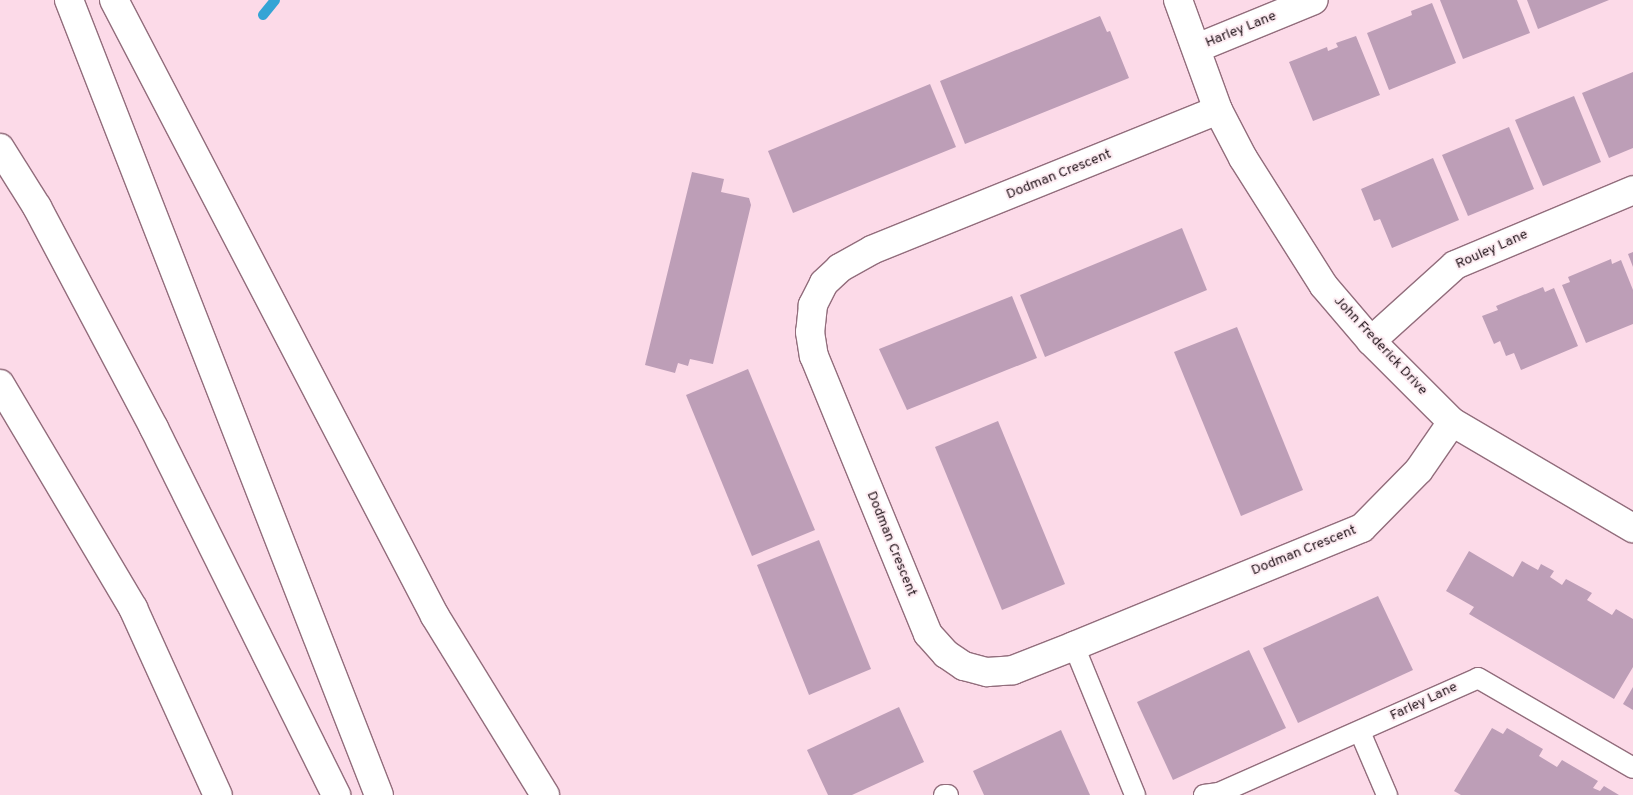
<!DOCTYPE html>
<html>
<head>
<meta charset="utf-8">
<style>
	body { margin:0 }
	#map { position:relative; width:1633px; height:795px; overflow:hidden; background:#fcdae8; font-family:Overpass,sans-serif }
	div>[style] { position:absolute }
	.stream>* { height:10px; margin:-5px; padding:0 5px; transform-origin:5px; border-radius:5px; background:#34a4d5 }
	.building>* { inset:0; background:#bd9eb7 }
	.roads { filter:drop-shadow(1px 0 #926d7c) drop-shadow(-1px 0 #926d7c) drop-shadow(0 1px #926d7c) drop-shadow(0 -1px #926d7c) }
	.service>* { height:20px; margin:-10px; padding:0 10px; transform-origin:10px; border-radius:10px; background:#fff }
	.minor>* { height:28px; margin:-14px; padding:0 14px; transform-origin:14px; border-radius:14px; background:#fff }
	.motorway>* { height:28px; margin:-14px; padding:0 14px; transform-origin:14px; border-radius:14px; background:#fff }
	span { translate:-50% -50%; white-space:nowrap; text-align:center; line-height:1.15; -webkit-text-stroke:4px #feedf3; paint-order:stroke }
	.street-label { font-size:14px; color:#201218 }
</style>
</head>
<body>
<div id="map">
	<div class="stream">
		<i style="left:263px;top:15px;width:19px;rotate:-51deg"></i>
	</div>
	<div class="building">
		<i style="clip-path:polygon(1440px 0,1517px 0,1530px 33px,1463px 59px)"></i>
		<i style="clip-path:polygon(1527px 0,1609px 0,1538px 29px)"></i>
		<i style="clip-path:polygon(1432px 3px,1456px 63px,1389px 90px,1367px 33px,1412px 15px,1411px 11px)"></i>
		<i style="clip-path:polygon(1100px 16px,1107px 32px,1110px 31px,1129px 78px,965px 144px,940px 81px)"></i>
		<i style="clip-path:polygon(1356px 36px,1380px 95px,1313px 121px,1289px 62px,1327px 47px,1328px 51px,1338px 47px,1336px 43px)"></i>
		<i style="clip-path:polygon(1633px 72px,1633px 148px,1609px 158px,1582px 93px)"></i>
		<i style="clip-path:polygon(930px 84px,956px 147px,793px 213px,768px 151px)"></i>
		<i style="clip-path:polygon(1574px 96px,1601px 162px,1543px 186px,1515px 120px)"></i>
		<i style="clip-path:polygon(1509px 127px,1534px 189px,1468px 216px,1442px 155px)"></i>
		<i style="clip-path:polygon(1433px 158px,1459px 220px,1392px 248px,1380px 219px,1374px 221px,1361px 189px)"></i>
		<i style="clip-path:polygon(692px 172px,724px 179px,721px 192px,749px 198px,751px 205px,713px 364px,690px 359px,688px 366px,678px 363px,675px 373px,645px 365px)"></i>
		<i style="clip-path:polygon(1182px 228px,1207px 290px,1045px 357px,1020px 295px)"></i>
		<i style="clip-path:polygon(1633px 252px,1633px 267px,1628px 254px)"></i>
		<i style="clip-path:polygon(1611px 259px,1612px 264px,1621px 260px,1633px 290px,1633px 324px,1586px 343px,1562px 285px,1570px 282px,1568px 277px)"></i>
		<i style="clip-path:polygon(1543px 287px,1545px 292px,1554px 288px,1578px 346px,1521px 370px,1514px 353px,1506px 356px,1500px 341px,1494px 344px,1482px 316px,1498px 310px,1496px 306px)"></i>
		<i style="clip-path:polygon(1012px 296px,1037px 358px,907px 410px,879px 349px)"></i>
		<i style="clip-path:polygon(1237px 327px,1303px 490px,1241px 516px,1174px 352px)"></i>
		<i style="clip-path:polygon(748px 369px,815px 530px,752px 556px,686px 395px)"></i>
		<i style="clip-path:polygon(998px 421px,1065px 584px,1002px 610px,935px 447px)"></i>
		<i style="clip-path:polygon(819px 540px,871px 669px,809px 695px,757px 565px)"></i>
		<i style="clip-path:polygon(1469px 551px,1513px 577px,1522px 561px,1538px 570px,1541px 564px,1554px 571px,1550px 577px,1562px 585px,1566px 579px,1592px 593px,1587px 600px,1612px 615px,1616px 609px,1633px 619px,1633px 667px,1614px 699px,1469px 614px,1474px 607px,1446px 591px)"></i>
		<i style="clip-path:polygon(1378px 596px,1413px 670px,1298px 723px,1263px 648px)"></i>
		<i style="clip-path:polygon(1249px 650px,1286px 728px,1173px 780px,1137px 702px)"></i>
		<i style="clip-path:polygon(1633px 687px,1633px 710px,1623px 704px)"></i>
		<i style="clip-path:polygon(899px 707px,924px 762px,852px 795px,828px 795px,807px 750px)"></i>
		<i style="clip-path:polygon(1492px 728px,1503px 734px,1507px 728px,1543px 749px,1539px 756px,1557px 767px,1562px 760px,1598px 781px,1593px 788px,1600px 791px,1604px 786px,1619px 795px,1461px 795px,1454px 791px)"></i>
		<i style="clip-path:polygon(1061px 730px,1090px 795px,984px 795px,973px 771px)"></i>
	</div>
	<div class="roads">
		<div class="service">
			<i style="left:1074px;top:646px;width:161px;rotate:67.7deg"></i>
			<i style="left:1360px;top:732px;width:69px;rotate:66.8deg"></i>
			<i style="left:944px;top:795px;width:4px"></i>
			<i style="left:1204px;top:795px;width:15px;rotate:-8deg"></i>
			<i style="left:1219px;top:793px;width:283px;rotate:-23.9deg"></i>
			<i style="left:1478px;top:678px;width:179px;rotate:30.1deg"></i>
		</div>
		<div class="minor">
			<i style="left:1178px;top:0;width:117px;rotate:70deg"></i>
			<i style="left:1218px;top:110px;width:54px;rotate:62.5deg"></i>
			<i style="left:1243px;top:158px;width:151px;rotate:57.7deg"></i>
			<i style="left:1324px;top:286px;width:72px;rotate:49.5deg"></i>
			<i style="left:1371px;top:341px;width:115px;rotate:45deg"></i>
			<i style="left:1452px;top:422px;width:210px;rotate:30.4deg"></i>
			<i style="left:1197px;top:48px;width:126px;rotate:-22.3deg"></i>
			<i style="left:1218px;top:110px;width:373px;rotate:158deg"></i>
			<i style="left:872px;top:250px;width:37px;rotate:151deg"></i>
			<i style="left:840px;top:268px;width:22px;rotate:137deg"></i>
			<i style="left:824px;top:283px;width:25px;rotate:117deg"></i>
			<i style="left:813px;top:305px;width:27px;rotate:96deg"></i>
			<i style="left:810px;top:332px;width:24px;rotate:81deg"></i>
			<i style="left:814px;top:356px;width:300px;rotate:67.7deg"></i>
			<i style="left:928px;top:634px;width:27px;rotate:48deg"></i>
			<i style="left:946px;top:654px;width:22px;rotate:34deg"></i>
			<i style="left:964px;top:666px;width:24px;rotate:15deg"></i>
			<i style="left:987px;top:672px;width:26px;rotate:-4deg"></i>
			<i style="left:1013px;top:670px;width:66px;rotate:-21.5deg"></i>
			<i style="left:1074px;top:646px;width:311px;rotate:-22.3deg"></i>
			<i style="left:1362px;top:528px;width:81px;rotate:-45.5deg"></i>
			<i style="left:1419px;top:470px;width:58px;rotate:-55.5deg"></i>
			<i style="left:1371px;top:341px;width:113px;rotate:-42.1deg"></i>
			<i style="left:1455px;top:265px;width:193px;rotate:-22.8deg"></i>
		</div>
		<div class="motorway">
			<i style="left:69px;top:0;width:853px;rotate:68.7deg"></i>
			<i style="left:114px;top:0;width:695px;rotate:62.48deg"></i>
			<i style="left:435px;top:616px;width:210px;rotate:58.4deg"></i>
			<i style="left:0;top:148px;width:70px;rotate:57.9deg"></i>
			<i style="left:37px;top:207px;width:250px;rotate:62.1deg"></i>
			<i style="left:154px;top:428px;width:410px;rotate:63.6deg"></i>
			<i style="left:0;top:384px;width:261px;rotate:59.3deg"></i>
			<i style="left:133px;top:608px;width:205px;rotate:65.6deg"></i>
		</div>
	</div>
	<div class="street-label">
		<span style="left:1241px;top:30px;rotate:-22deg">Harley Lane</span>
		<span style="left:1059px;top:175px;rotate:-22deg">Dodman Crescent</span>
		<span style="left:1492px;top:250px;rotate:-24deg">Rouley Lane</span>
		<span style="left:1380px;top:346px;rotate:47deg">John Frederick Drive</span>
		<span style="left:891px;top:544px;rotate:68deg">Dodman Crescent</span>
		<span style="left:1304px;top:551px;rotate:-22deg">Dodman Crescent</span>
		<span style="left:1424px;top:702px;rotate:-25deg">Farley Lane</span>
	</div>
</div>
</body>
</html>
